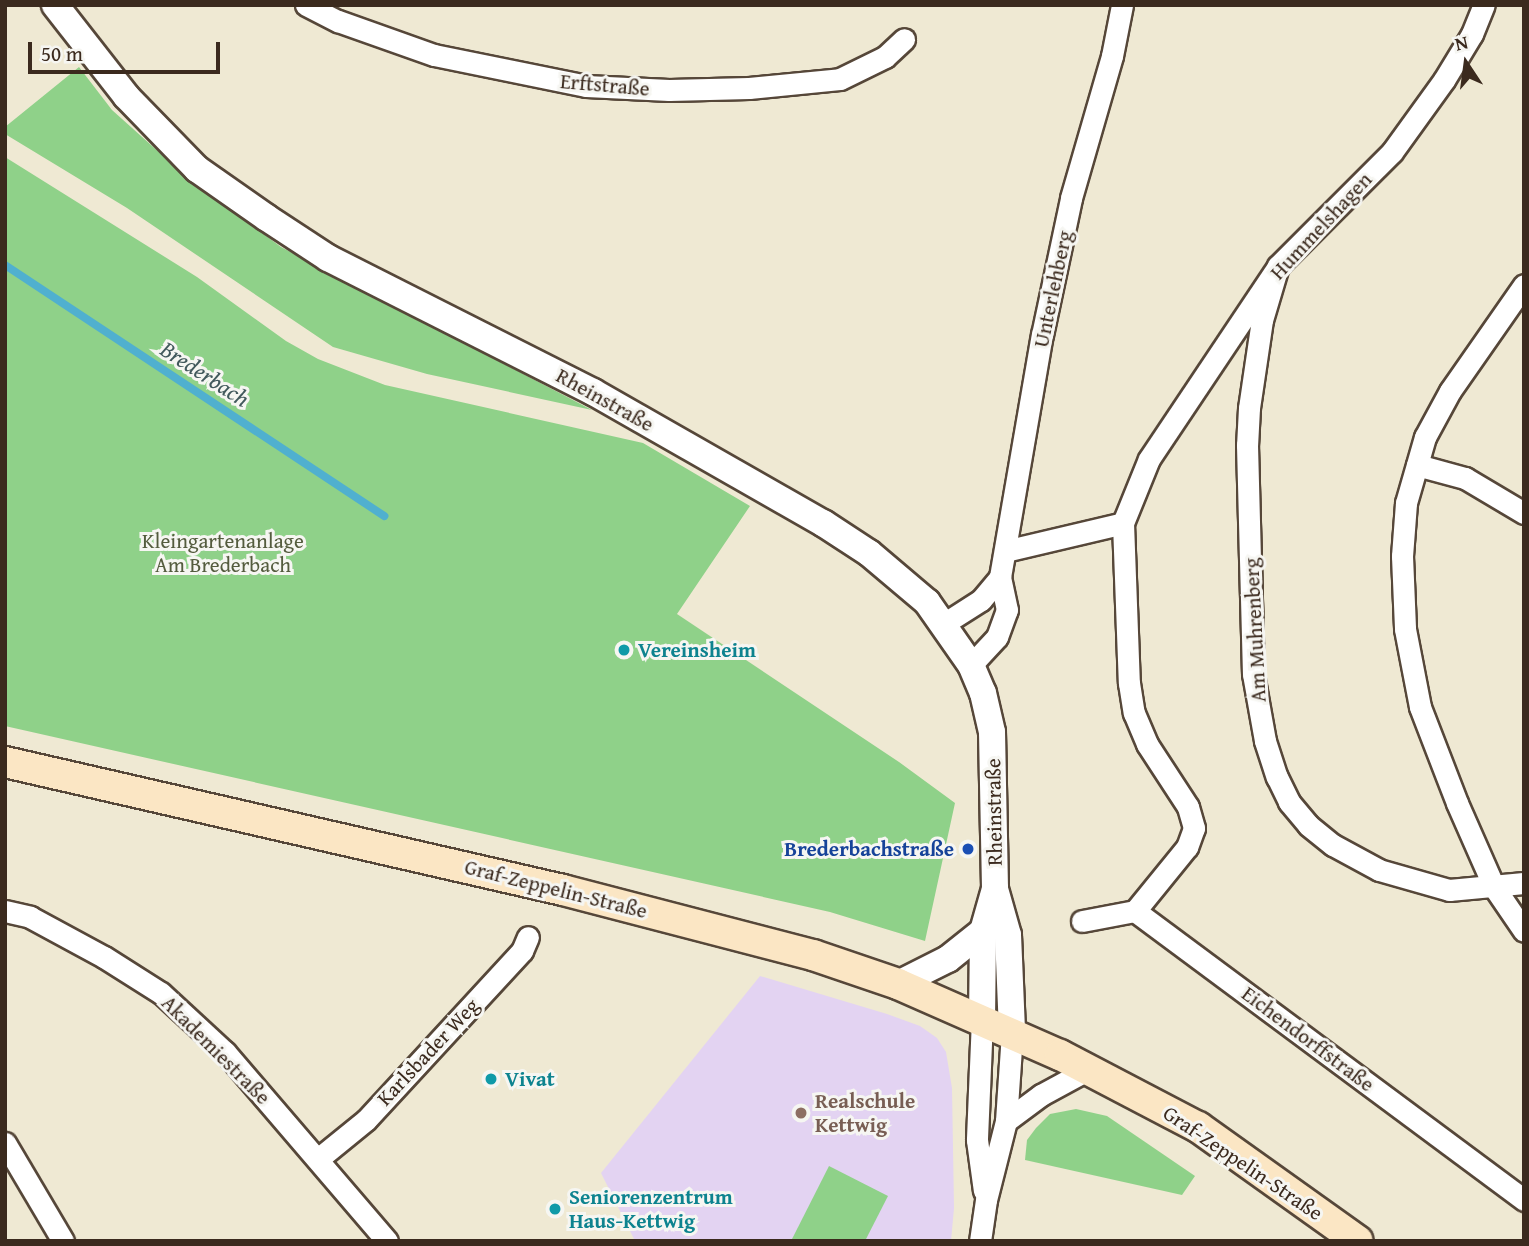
<!DOCTYPE html>
<html>
<head>
<meta charset="utf-8">
<style>
	body { margin:0 }
	#map { position:relative; width:1529px; height:1246px; overflow:hidden; background:#efe9d3; font-family:"Gentium Book Plus",serif }
	div>[style] { position:absolute }
	.built>* { inset:0; background:#e3d3f2 }
	.green>* { inset:0; background:#8fd189 }
	.stream>* { height:8px; margin:-4px; padding:0 4px; transform-origin:4px; border-radius:4px; background:#50b0cf }
	.roads { filter:drop-shadow(2px 0 #564739) drop-shadow(-2px 0 #564739) drop-shadow(0 2px #564739) drop-shadow(0 -2px #564739) }
	.minor>* { height:21px; margin:-10.5px; padding:0 10.5px; transform-origin:10.5px; border-radius:10.5px; background:#fff }
	.tertiary>* { height:26px; margin:-13px; padding:0 13px; transform-origin:13px; border-radius:13px; background:#fff }
	.secondary>* { height:30px; margin:-15px; padding:0 15px; transform-origin:15px; border-radius:15px; background:#fbe6c4 }
	.dots>* { width:19px; height:19px; translate:-50% -50%; box-sizing:border-box; border:4px solid #f6f6f2; border-radius:50% }
	span { translate:-50% -50%; white-space:nowrap; text-align:center; line-height:1.15; -webkit-text-stroke:6px #f6f6f2; paint-order:stroke }
	.street-label { font-size:21px; color:#3b2a1e }
	.park-label { font-size:21px; color:#545c3e }
	.culture-label { font-size:21px; color:#0d838f; font-weight:700 }
	.left { translate:0 -50%; text-align:left }
	.transit-label { font-size:21px; color:#164399; font-weight:700 }
	.right { translate:-100% -50%; text-align:right }
	.education-label { font-size:21px; color:#785e54; font-weight:700 }
	.water-label { font-size:23px; color:#42595c; font-style:italic }
	.frame { position:absolute; inset:0; border:7px solid #3b2a1e; pointer-events:none }
	.north { position:absolute; left:1431px; top:28px; width:70px; height:70px; -webkit-text-stroke:5px #f6f6f2; paint-order:stroke; rotate:347deg; font-size:19px; font-weight:700; line-height:28px; text-align:center; color:#3b2a1e }
	.north::after { content:''; display:block; margin:auto; width:24px; height:32px; background:#3b2a1e; clip-path:polygon(50% 0,100% 100%,50% 72%,0 100%) }
	.scale { position:absolute; left:28px; top:42px; width:192px; height:32px; box-sizing:border-box; border:4px solid #3b2a1e; border-top:0; padding-left:9px; font-size:21px; line-height:24px; white-space:nowrap; color:#3b2a1e; -webkit-text-stroke:5px #f6f6f2; paint-order:stroke }
</style>
</head>
<body>
<div id="map">
	<div class="built">
		<i style="clip-path:polygon(760px 976px,887px 1014px,920px 1026px,937px 1038px,946px 1052px,952px 1088px,954px 1208px,951px 1241px,635px 1241px,601px 1173px)"></i>
	</div>
	<div class="green">
		<i style="clip-path:polygon(79px 67px,112px 110px,180px 171px,281px 247px,592px 410px,427px 374px,333px 347px,127px 208px,5px 134px,5px 127px)"></i>
		<i style="clip-path:polygon(5px 157px,197px 277px,286px 341px,318px 359px,385px 385px,643px 443px,750px 506px,677px 614px,899px 762px,955px 803px,925px 941px,830px 912px,5px 726px)"></i>
		<i style="clip-path:polygon(1076px 1109px,1107px 1116px,1195px 1176px,1182px 1195px,1025px 1160px,1027px 1140px,1036px 1128px,1050px 1114px)"></i>
		<i style="clip-path:polygon(829px 1166px,888px 1196px,865px 1241px,791px 1241px)"></i>
	</div>
	<div class="stream">
		<i style="left:5px;top:265px;width:455px;rotate:33.5deg"></i>
	</div>
	<div class="roads">
		<div class="minor">
			<i style="left:306px;top:5px;width:36px;rotate:27deg"></i>
			<i style="left:338px;top:21px;width:102px;rotate:19.5deg"></i>
			<i style="left:434px;top:55px;width:155px;rotate:11.5deg"></i>
			<i style="left:586px;top:86px;width:83px;rotate:2.8deg"></i>
			<i style="left:669px;top:90px;width:80px;rotate:-1.4deg"></i>
			<i style="left:749px;top:88px;width:91px;rotate:-5.6deg"></i>
			<i style="left:840px;top:79px;width:50px;rotate:-26.1deg"></i>
			<i style="left:885px;top:57px;width:26px;rotate:-43deg"></i>
			<i style="left:1278px;top:266px;width:56px;rotate:106.5deg"></i>
			<i style="left:1262px;top:320px;width:89px;rotate:98.4deg"></i>
			<i style="left:1249px;top:408px;width:37px;rotate:93deg"></i>
			<i style="left:1247px;top:445px;width:229px;rotate:88.5deg"></i>
			<i style="left:1253px;top:674px;width:68px;rotate:79.8deg"></i>
			<i style="left:1265px;top:741px;width:38px;rotate:72deg"></i>
			<i style="left:1277px;top:777px;width:28px;rotate:64deg"></i>
			<i style="left:1289px;top:802px;width:30px;rotate:50deg"></i>
			<i style="left:1308px;top:825px;width:32px;rotate:39deg"></i>
			<i style="left:1333px;top:845px;width:52px;rotate:28.5deg"></i>
			<i style="left:1379px;top:870px;width:73px;rotate:15.9deg"></i>
			<i style="left:1449px;top:890px;width:75px;rotate:-5.3deg"></i>
			<i style="left:1524px;top:285px;width:129px;rotate:124.9deg"></i>
			<i style="left:1450px;top:391px;width:52px;rotate:118.5deg"></i>
			<i style="left:1425px;top:437px;width:69px;rotate:106.1deg"></i>
			<i style="left:1406px;top:503px;width:53px;rotate:94.3deg"></i>
			<i style="left:1402px;top:556px;width:73px;rotate:87.6deg"></i>
			<i style="left:1405px;top:629px;width:79px;rotate:79.1deg"></i>
			<i style="left:1420px;top:707px;width:103px;rotate:68.9deg"></i>
			<i style="left:1457px;top:803px;width:92px;rotate:66.2deg"></i>
			<i style="left:1494px;top:887px;width:53px;rotate:55.7deg"></i>
			<i style="left:1417px;top:465px;width:50px;rotate:15.2deg"></i>
			<i style="left:1465px;top:478px;width:69px;rotate:30.7deg"></i>
			<i style="left:1123px;top:523px;width:160px;rotate:87.9deg"></i>
			<i style="left:1129px;top:683px;width:30px;rotate:81deg"></i>
			<i style="left:1134px;top:713px;width:34px;rotate:67deg"></i>
			<i style="left:1147px;top:744px;width:75px;rotate:56.9deg"></i>
			<i style="left:1188px;top:807px;width:22px;rotate:74deg"></i>
			<i style="left:1194px;top:828px;width:20px;rotate:110deg"></i>
			<i style="left:1187px;top:847px;width:82px;rotate:129.1deg"></i>
			<i style="left:1005px;top:551px;width:121px;rotate:-13.3deg"></i>
			<i style="left:1123px;top:523px;width:69px;rotate:-67.9deg"></i>
			<i style="left:1149px;top:459px;width:232px;rotate:-56.2deg"></i>
			<i style="left:1278px;top:266px;width:161px;rotate:-45deg"></i>
			<i style="left:1392px;top:152px;width:89px;rotate:-54.2deg"></i>
			<i style="left:1444px;top:80px;width:54px;rotate:-58.7deg"></i>
			<i style="left:1472px;top:34px;width:31px;rotate:-68deg"></i>
			<i style="left:945px;top:623px;width:43px;rotate:-32.6deg"></i>
			<i style="left:981px;top:600px;width:30px;rotate:-50deg"></i>
			<i style="left:971px;top:665px;width:38px;rotate:-47deg"></i>
			<i style="left:997px;top:637px;width:29px;rotate:-70deg"></i>
			<i style="left:1007px;top:610px;width:34px;rotate:-102deg"></i>
			<i style="left:1000px;top:577px;width:246px;rotate:-80.2deg"></i>
			<i style="left:1042px;top:335px;width:140px;rotate:-78deg"></i>
			<i style="left:1071px;top:198px;width:148px;rotate:-73.9deg"></i>
			<i style="left:1112px;top:56px;width:52px;rotate:-78.9deg"></i>
			<i style="left:5px;top:911px;width:26px;rotate:13deg"></i>
			<i style="left:30px;top:917px;width:84px;rotate:28.4deg"></i>
			<i style="left:104px;top:957px;width:67px;rotate:32.3deg"></i>
			<i style="left:161px;top:993px;width:87px;rotate:42.7deg"></i>
			<i style="left:225px;top:1052px;width:249px;rotate:49.4deg"></i>
			<i style="left:1082px;top:921px;width:54px;rotate:-10.7deg"></i>
			<i style="left:1135px;top:911px;width:485px;rotate:36.6deg"></i>
			<i style="left:982px;top:1019px;width:121px;rotate:92.4deg"></i>
			<i style="left:977px;top:1140px;width:51px;rotate:82.2deg"></i>
			<i style="left:1006px;top:1121px;width:44px;rotate:-36.6deg"></i>
			<i style="left:1041px;top:1095px;width:55px;rotate:-28.4deg"></i>
			<i style="left:5px;top:1143px;width:114px;rotate:59.4deg"></i>
			<i style="left:318px;top:1159px;width:62px;rotate:-39.1deg"></i>
			<i style="left:366px;top:1120px;width:230px;rotate:-47.3deg"></i>
			<i style="left:522px;top:951px;width:15px;rotate:-67deg"></i>
			<i style="left:980px;top:1241px;width:41px;rotate:-81.7deg"></i>
			<i style="left:986px;top:1200px;width:81px;rotate:-75.8deg"></i>
			<i style="left:1006px;top:1121px;width:89px;rotate:-86.1deg"></i>
		</div>
		<div class="tertiary">
			<i style="left:55px;top:5px;width:115px;rotate:52deg"></i>
			<i style="left:126px;top:96px;width:102px;rotate:45.8deg"></i>
			<i style="left:197px;top:169px;width:85px;rotate:35deg"></i>
			<i style="left:267px;top:218px;width:73px;rotate:33.3deg"></i>
			<i style="left:328px;top:258px;width:297px;rotate:26.8deg"></i>
			<i style="left:593px;top:392px;width:265px;rotate:29.7deg"></i>
			<i style="left:823px;top:523px;width:55px;rotate:33.1deg"></i>
			<i style="left:869px;top:553px;width:76px;rotate:40.2deg"></i>
			<i style="left:927px;top:602px;width:77px;rotate:55.1deg"></i>
			<i style="left:971px;top:665px;width:30px;rotate:67deg"></i>
			<i style="left:983px;top:693px;width:40px;rotate:77deg"></i>
			<i style="left:992px;top:732px;width:157px;rotate:88.9deg"></i>
			<i style="left:995px;top:889px;width:48px;rotate:74.2deg"></i>
			<i style="left:1008px;top:935px;width:97px;rotate:87.6deg"></i>
			<i style="left:898px;top:984px;width:56px;rotate:-26.6deg"></i>
			<i style="left:948px;top:959px;width:45px;rotate:-38.7deg"></i>
			<i style="left:982px;top:1019px;width:88px;rotate:-89.3deg"></i>
			<i style="left:983px;top:931px;width:44px;rotate:-74.1deg"></i>
		</div>
		<div class="secondary">
			<i style="left:5px;top:762px;width:572px;rotate:12.92deg"></i>
			<i style="left:563px;top:890px;width:258px;rotate:14.6deg"></i>
			<i style="left:813px;top:955px;width:90px;rotate:18.8deg"></i>
			<i style="left:898px;top:984px;width:177px;rotate:23.7deg"></i>
			<i style="left:1060px;top:1055px;width:156px;rotate:27.6deg"></i>
			<i style="left:1198px;top:1127px;width:196px;rotate:35.5deg"></i>
		</div>
	</div>
	<div class="dots">
		<i style="left:624px;top:650px;background:#0f9aa8"></i>
		<i style="left:968px;top:849px;background:#1a4fb4"></i>
		<i style="left:491px;top:1079px;background:#0f9aa8"></i>
		<i style="left:801px;top:1113px;background:#8d6e63"></i>
		<i style="left:555px;top:1209px;background:#0f9aa8"></i>
	</div>
	<div class="street-label">
		<span style="left:605px;top:85px;rotate:5deg">Erftstraße</span>
		<span style="left:1321px;top:226px;rotate:-47deg">Hummelshagen</span>
		<span style="left:1053px;top:289px;rotate:-78deg">Unterlehberg</span>
		<span style="left:605px;top:400px;rotate:29deg">Rheinstraße</span>
		<span style="left:1255px;top:630px;rotate:-93deg">Am Muhrenberg</span>
		<span style="left:994px;top:812px;rotate:-91deg">Rheinstraße</span>
		<span style="left:556px;top:889px;rotate:14deg">Graf-Zeppelin-Straße</span>
		<span style="left:1308px;top:1039px;rotate:37deg">Eichendorffstraße</span>
		<span style="left:216px;top:1050px;rotate:45deg">Akademiestraße</span>
		<span style="left:428px;top:1052px;rotate:-47deg">Karlsbader Weg</span>
		<span style="left:1243px;top:1163px;rotate:34deg">Graf-Zeppelin-Straße</span>
	</div>
	<div class="park-label">
		<span style="left:223px;top:553px">Kleingartenanlage<br>Am Brederbach</span>
	</div>
	<div class="culture-label">
		<span class="left" style="left:638px;top:650px">Vereinsheim</span>
		<span class="left" style="left:505px;top:1079px">Vivat</span>
		<span class="left" style="left:569px;top:1209px">Seniorenzentrum<br>Haus-Kettwig</span>
	</div>
	<div class="transit-label">
		<span class="right" style="left:954px;top:849px">Brederbachstraße</span>
	</div>
	<div class="education-label">
		<span class="left" style="left:815px;top:1113px">Realschule<br>Kettwig</span>
	</div>
	<div class="water-label">
		<span style="left:205px;top:374px;rotate:33deg">Brederbach</span>
	</div>
	<div class="frame"></div>
	<div class="north">N</div>
	<div class="scale">50 m</div>
</div>
</body>
</html>
